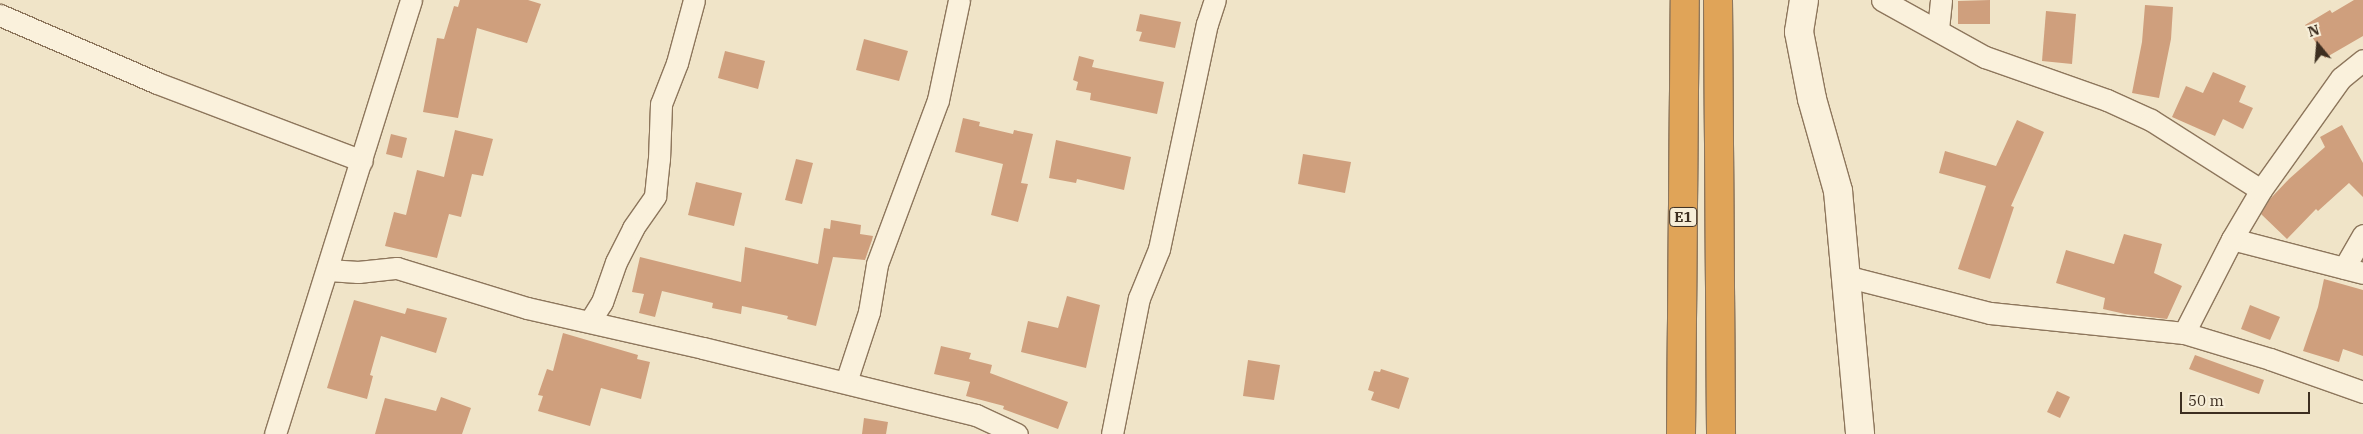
<!DOCTYPE html>
<html>
<head>
<meta charset="utf-8">
<style>
	body { margin:0 }
	#map { position:relative; width:2363px; height:434px; overflow:hidden; background:#f0e4c8; font-family:"IBM Plex Serif",serif }
	div>[style] { position:absolute }
	.building>* { inset:0; background:#cf9f7d }
	.roads { filter:drop-shadow(1px 0 #8d765c) drop-shadow(-1px 0 #8d765c) drop-shadow(0 1px #8d765c) drop-shadow(0 -1px #8d765c) }
	.street>* { height:21px; margin:-10.5px; padding:0 10.5px; transform-origin:10.5px; border-radius:10.5px; background:#faf1dc }
	.secondary>* { height:28px; margin:-14px; padding:0 14px; transform-origin:14px; border-radius:14px; background:#faf1dc }
	.highway>* { height:28px; margin:-14px; padding:0 14px; transform-origin:14px; border-radius:14px; background:#e0a458 }
	span { translate:-50% -50%; white-space:nowrap; text-align:center; line-height:1.15; -webkit-text-stroke:4px #f7eed8; paint-order:stroke }
	.shield-label span { padding:1px 4px; background:#f7eed8; border:1px solid; border-radius:4px; -webkit-text-stroke-width:0 }
	.shield-label { font-size:14px; color:#3d2e20; font-weight:700 }
	.north { position:absolute; left:2293px; top:20px; width:50px; height:50px; -webkit-text-stroke:4px #f7eed8; paint-order:stroke; rotate:343deg; font-size:14px; font-weight:700; line-height:20px; text-align:center; color:#3d2e20 }
	.north::after { content:''; display:block; margin:auto; width:18px; height:22px; background:#3d2e20; clip-path:polygon(50% 0,100% 100%,50% 72%,0 100%) }
	.scale { position:absolute; left:2180px; top:392px; width:130px; height:22px; box-sizing:border-box; border:2px solid #3d2e20; border-top:0; padding-left:6px; font-size:15px; line-height:18px; white-space:nowrap; color:#3d2e20; -webkit-text-stroke:4px #f7eed8; paint-order:stroke }
</style>
</head>
<body>
<div id="map">
	<div class="building">
		<i style="clip-path:polygon(460px 0,528px 0,541px 4px,527px 43px,477px 28px,458px 118px,423px 112px,437px 38px,444px 39px,454px 6px,458px 7px)"></i>
		<i style="clip-path:polygon(1990px 0,1990px 24px,1958px 24px,1958px 1px)"></i>
		<i style="clip-path:polygon(2354px 0,2363px 0,2363px 36px,2325px 58px,2305px 25px,2330px 10px,2332px 13px)"></i>
		<i style="clip-path:polygon(2145px 5px,2173px 7px,2171px 39px,2159px 98px,2132px 93px,2142px 42px)"></i>
		<i style="clip-path:polygon(2046px 11px,2076px 14px,2072px 64px,2042px 61px)"></i>
		<i style="clip-path:polygon(1140px 14px,1181px 22px,1175px 48px,1139px 41px,1142px 32px,1136px 31px)"></i>
		<i style="clip-path:polygon(864px 39px,908px 51px,899px 81px,856px 70px)"></i>
		<i style="clip-path:polygon(725px 51px,765px 61px,758px 89px,718px 78px)"></i>
		<i style="clip-path:polygon(1079px 56px,1094px 60px,1092px 67px,1164px 82px,1157px 114px,1090px 100px,1091px 93px,1076px 90px,1078px 82px,1073px 80px)"></i>
		<i style="clip-path:polygon(2213px 72px,2246px 86px,2239px 102px,2253px 108px,2243px 129px,2223px 119px,2215px 136px,2172px 117px,2186px 86px,2203px 93px)"></i>
		<i style="clip-path:polygon(963px 118px,980px 122px,979px 126px,1013px 134px,1014px 130px,1033px 134px,1021px 183px,1028px 184px,1018px 222px,991px 215px,1003px 164px,955px 152px)"></i>
		<i style="clip-path:polygon(2017px 120px,2044px 132px,2011px 206px,2014px 207px,1990px 279px,1958px 269px,1986px 186px,1939px 173px,1945px 151px,1996px 166px)"></i>
		<i style="clip-path:polygon(2342px 125px,2363px 163px,2363px 197px,2349px 183px,2318px 211px,2316px 209px,2287px 239px,2261px 214px,2270px 199px,2289px 179px,2325px 147px,2320px 137px)"></i>
		<i style="clip-path:polygon(455px 130px,493px 139px,483px 176px,472px 174px,461px 217px,449px 214px,437px 258px,385px 246px,394px 212px,406px 215px,417px 170px,444px 177px)"></i>
		<i style="clip-path:polygon(391px 134px,407px 138px,402px 158px,386px 154px)"></i>
		<i style="clip-path:polygon(1056px 140px,1131px 157px,1124px 190px,1077px 179px,1076px 183px,1049px 178px)"></i>
		<i style="clip-path:polygon(1303px 154px,1351px 162px,1345px 193px,1298px 184px)"></i>
		<i style="clip-path:polygon(796px 159px,813px 163px,802px 204px,785px 200px)"></i>
		<i style="clip-path:polygon(696px 182px,742px 193px,734px 226px,688px 215px)"></i>
		<i style="clip-path:polygon(831px 220px,861px 225px,860px 234px,873px 236px,872px 240px,865px 260px,833px 257px,816px 326px,787px 319px,788px 316px,742px 306px,741px 314px,712px 308px,713px 303px,662px 291px,655px 317px,639px 313px,644px 294px,632px 292px,640px 257px,741px 282px,745px 247px,818px 264px,824px 228px,830px 229px)"></i>
		<i style="clip-path:polygon(2124px 234px,2162px 244px,2154px 273px,2182px 286px,2167px 319px,2125px 314px,2103px 309px,2105px 298px,2056px 283px,2066px 250px,2114px 264px)"></i>
		<i style="clip-path:polygon(2324px 279px,2363px 290px,2363px 356px,2343px 349px,2339px 362px,2303px 351px,2318px 307px)"></i>
		<i style="clip-path:polygon(1067px 296px,1100px 305px,1086px 368px,1021px 352px,1028px 321px,1058px 328px)"></i>
		<i style="clip-path:polygon(354px 300px,405px 314px,407px 308px,447px 318px,436px 353px,381px 336px,370px 375px,373px 376px,367px 399px,327px 388px)"></i>
		<i style="clip-path:polygon(2250px 305px,2280px 317px,2270px 340px,2241px 329px)"></i>
		<i style="clip-path:polygon(563px 333px,638px 355px,637px 359px,650px 362px,641px 399px,601px 388px,590px 426px,538px 411px,543px 396px,538px 395px,547px 369px,553px 371px)"></i>
		<i style="clip-path:polygon(941px 346px,971px 353px,969px 359px,992px 365px,990px 373px,1068px 402px,1058px 429px,1003px 409px,1004px 406px,966px 396px,970px 382px,934px 374px)"></i>
		<i style="clip-path:polygon(2195px 355px,2264px 380px,2259px 394px,2189px 369px)"></i>
		<i style="clip-path:polygon(1248px 360px,1280px 365px,1274px 400px,1243px 396px)"></i>
		<i style="clip-path:polygon(1381px 369px,1409px 378px,1399px 409px,1371px 400px,1374px 392px,1368px 390px,1374px 371px,1380px 372px)"></i>
		<i style="clip-path:polygon(2057px 391px,2070px 397px,2060px 418px,2047px 412px)"></i>
		<i style="clip-path:polygon(441px 397px,471px 408px,462px 434px,375px 434px,385px 398px,436px 411px)"></i>
		<i style="clip-path:polygon(864px 418px,888px 422px,886px 434px,862px 434px)"></i>
	</div>
	<div class="roads">
		<div class="street">
			<i style="left:1882px;top:0;width:118px;rotate:29deg"></i>
			<i style="left:1985px;top:57px;width:129px;rotate:19.4deg"></i>
			<i style="left:2107px;top:100px;width:48px;rotate:24.4deg"></i>
			<i style="left:2151px;top:120px;width:130px;rotate:32.5deg"></i>
			<i style="left:0;top:15px;width:171px;rotate:23.4deg"></i>
			<i style="left:157px;top:83px;width:219px;rotate:20.8deg"></i>
			<i style="left:1938px;top:29px;width:29px;rotate:-84deg"></i>
			<i style="left:2232px;top:239px;width:135px;rotate:14.5deg"></i>
			<i style="left:2344px;top:268px;width:38px;rotate:-60deg"></i>
			<i style="left:328px;top:270px;width:30px;rotate:4deg"></i>
			<i style="left:358px;top:272px;width:39px;rotate:-6deg"></i>
			<i style="left:397px;top:268px;width:136px;rotate:17.1deg"></i>
			<i style="left:527px;top:308px;width:180px;rotate:12.8deg"></i>
			<i style="left:703px;top:348px;width:281px;rotate:13.8deg"></i>
			<i style="left:976px;top:415px;width:45px;rotate:24.9deg"></i>
			<i style="left:1845px;top:276px;width:150px;rotate:14.3deg"></i>
			<i style="left:1990px;top:313px;width:195px;rotate:5.9deg"></i>
			<i style="left:2184px;top:333px;width:90px;rotate:16.8deg"></i>
			<i style="left:2270px;top:359px;width:99px;rotate:19.5deg"></i>
			<i style="left:590px;top:321px;width:22px;rotate:-58deg"></i>
			<i style="left:602px;top:302px;width:42px;rotate:-70.7deg"></i>
			<i style="left:616px;top:262px;width:38px;rotate:-63deg"></i>
			<i style="left:633px;top:228px;width:39px;rotate:-55deg"></i>
			<i style="left:655px;top:196px;width:37px;rotate:-84deg"></i>
			<i style="left:659px;top:159px;width:55px;rotate:-87.9deg"></i>
			<i style="left:661px;top:104px;width:44px;rotate:-68.7deg"></i>
			<i style="left:677px;top:63px;width:65px;rotate:-74.9deg"></i>
			<i style="left:2184px;top:333px;width:106px;rotate:-62.9deg"></i>
			<i style="left:2232px;top:239px;width:57px;rotate:-59.4deg"></i>
			<i style="left:2261px;top:190px;width:138px;rotate:-54.5deg"></i>
			<i style="left:2341px;top:78px;width:28px;rotate:-39deg"></i>
			<i style="left:846px;top:382px;width:74px;rotate:-71.8deg"></i>
			<i style="left:869px;top:312px;width:49px;rotate:-80.5deg"></i>
			<i style="left:877px;top:264px;width:175px;rotate:-69.6deg"></i>
			<i style="left:938px;top:100px;width:102px;rotate:-78.1deg"></i>
			<i style="left:275px;top:434px;width:455px;rotate:-72.6deg"></i>
			<i style="left:1112px;top:434px;width:139px;rotate:-78.8deg"></i>
			<i style="left:1139px;top:298px;width:53px;rotate:-67.8deg"></i>
			<i style="left:1159px;top:249px;width:230px;rotate:-78deg"></i>
			<i style="left:1207px;top:24px;width:25px;rotate:-72deg"></i>
		</div>
		<div class="secondary">
			<i style="left:1804px;top:0;width:32px;rotate:99deg"></i>
			<i style="left:1799px;top:32px;width:68px;rotate:79deg"></i>
			<i style="left:1812px;top:99px;width:96px;rotate:74.2deg"></i>
			<i style="left:1838px;top:191px;width:244px;rotate:84.8deg"></i>
		</div>
		<div class="highway">
			<i style="left:1718px;top:0;width:434px;rotate:89.6deg"></i>
			<i style="left:1681px;top:434px;width:434px;rotate:-89.5deg"></i>
		</div>
	</div>
	<div class="shield-label">
		<span style="left:1683px;top:217px">E1</span>
	</div>
	<div class="north">N</div>
	<div class="scale">50 m</div>
</div>
</body>
</html>
